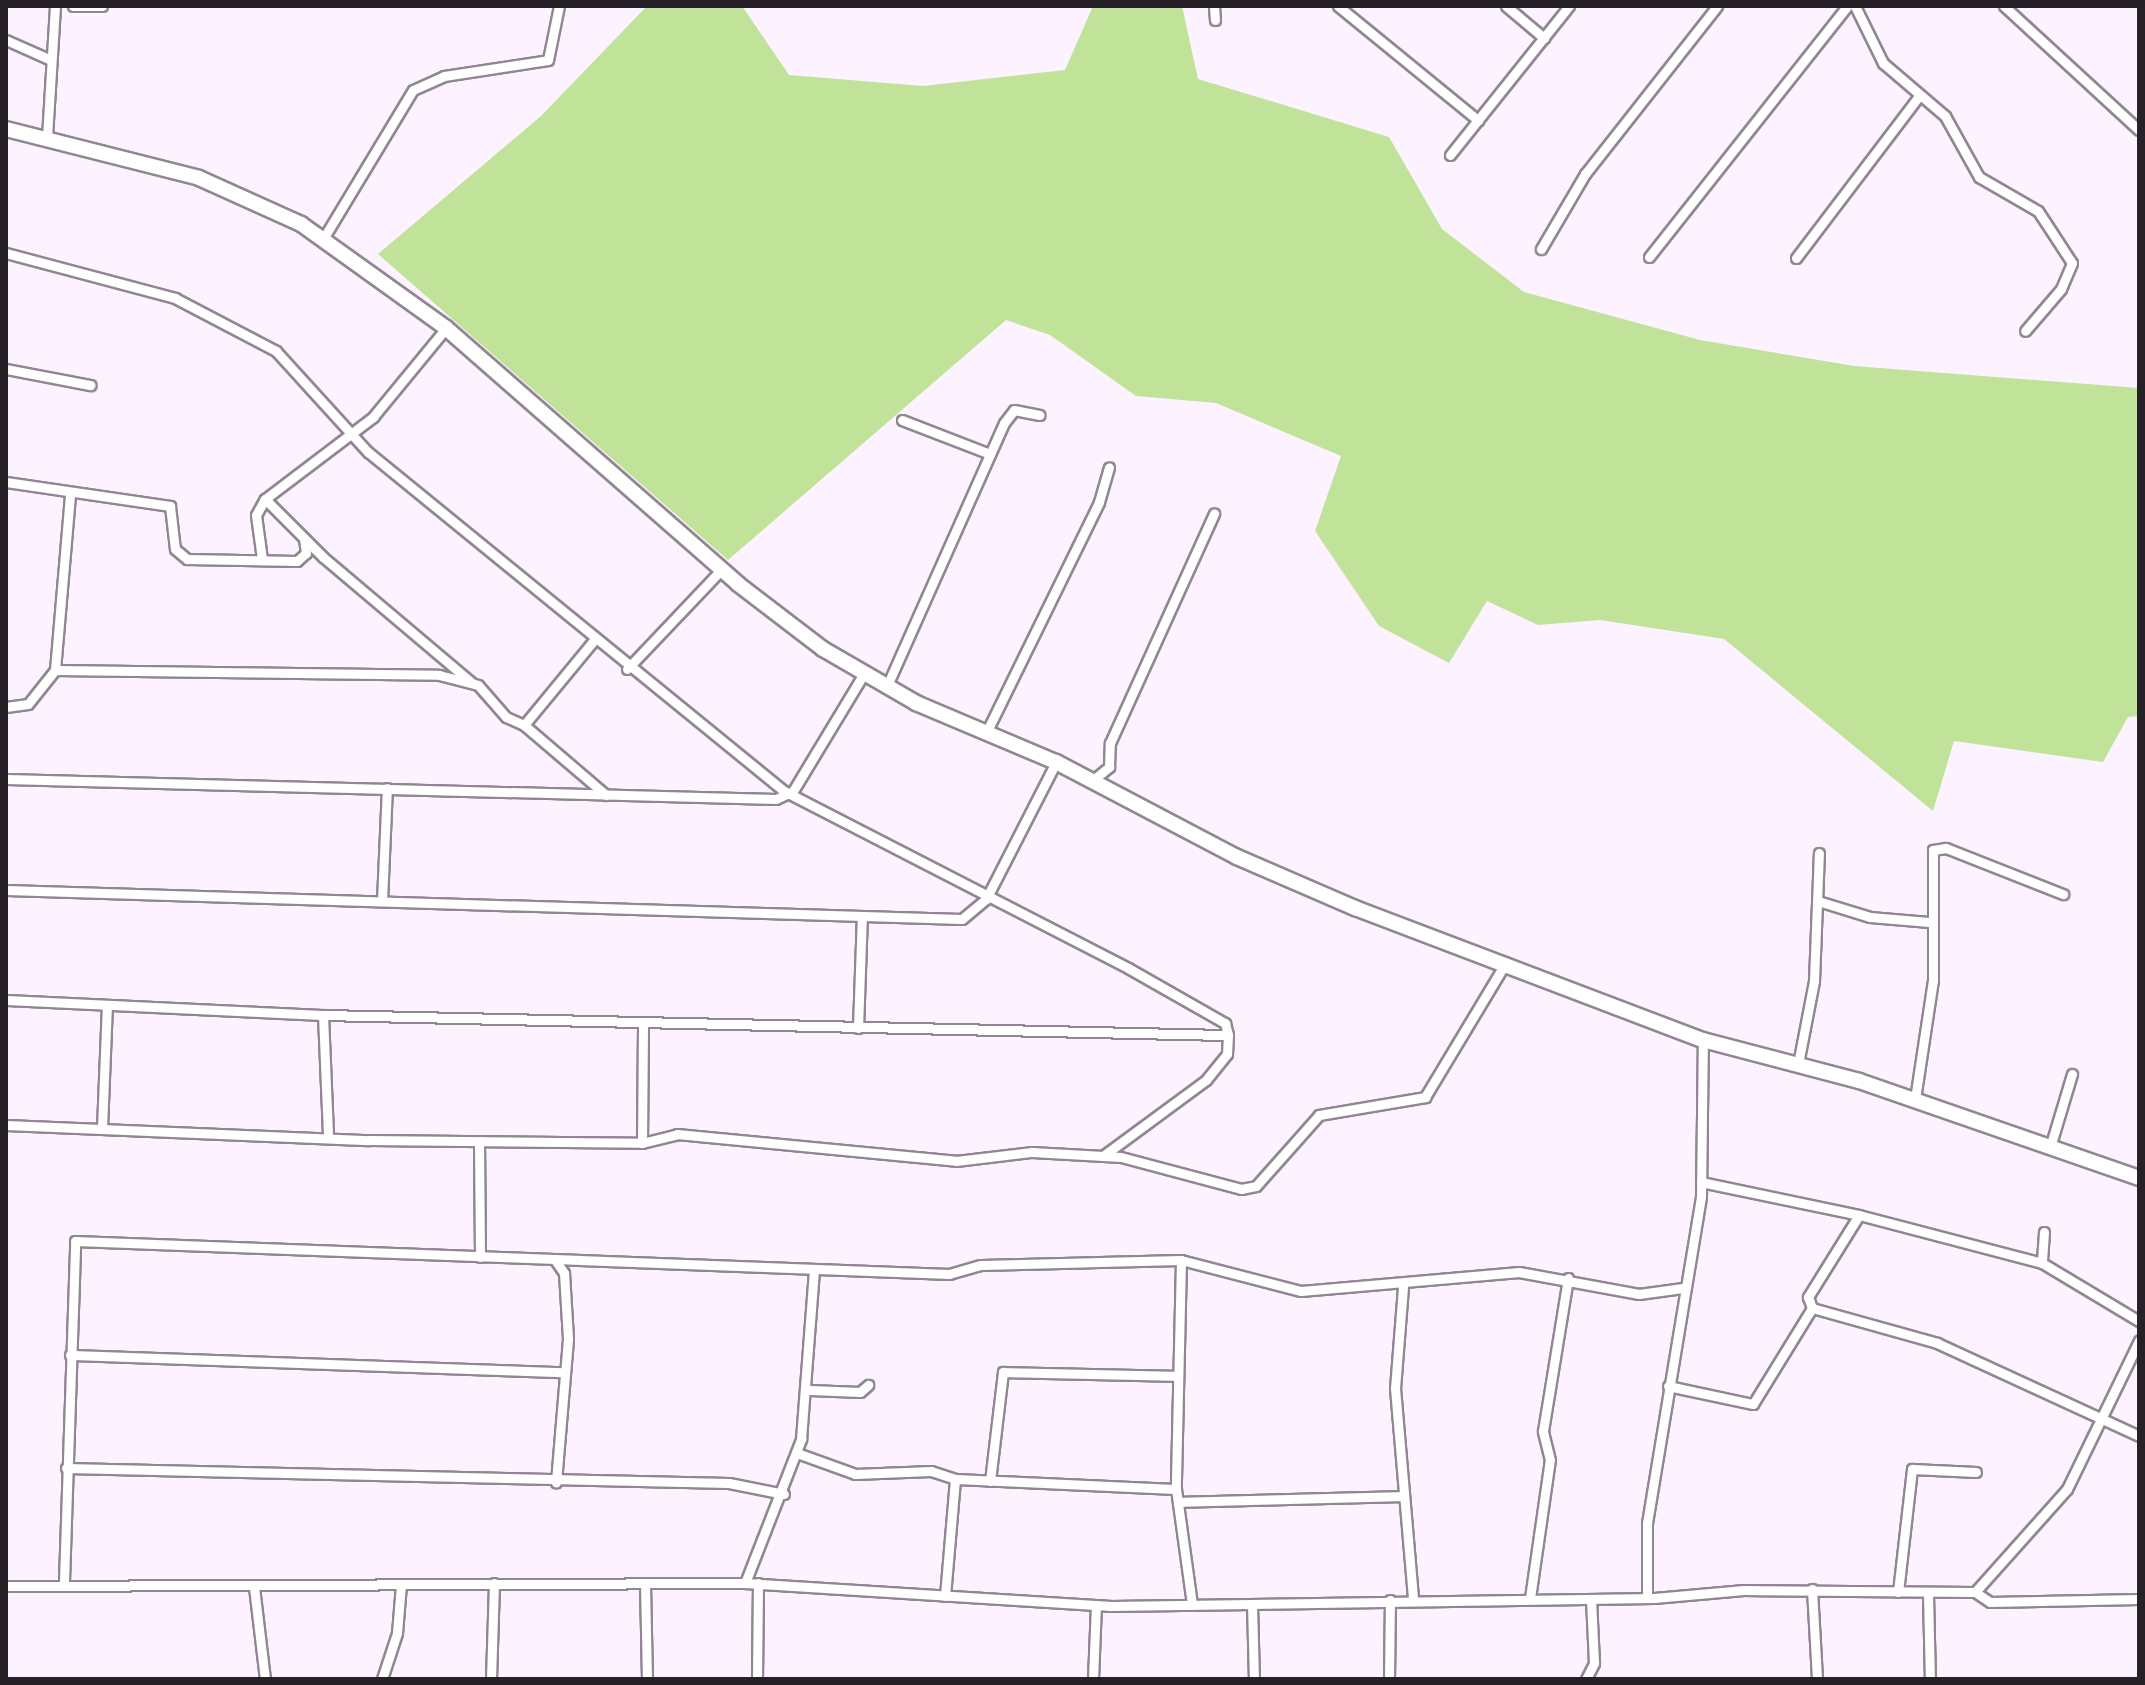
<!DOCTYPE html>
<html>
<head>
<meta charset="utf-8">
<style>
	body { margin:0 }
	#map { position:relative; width:2145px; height:1685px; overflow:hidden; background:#fdf2ff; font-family:Karla,sans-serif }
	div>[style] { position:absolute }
	.green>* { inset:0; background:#c0e399 }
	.roads { filter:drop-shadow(2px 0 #918792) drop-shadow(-2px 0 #918792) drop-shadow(0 2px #918792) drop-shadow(0 -2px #918792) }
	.street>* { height:9px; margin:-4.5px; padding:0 4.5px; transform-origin:4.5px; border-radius:4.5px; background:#fff }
	.secondary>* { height:14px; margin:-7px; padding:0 7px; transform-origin:7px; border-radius:7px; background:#fff }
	span { translate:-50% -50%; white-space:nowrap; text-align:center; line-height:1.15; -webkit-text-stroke:8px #fff; paint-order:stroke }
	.frame { position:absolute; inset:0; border:8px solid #262126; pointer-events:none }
</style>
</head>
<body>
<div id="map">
	<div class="green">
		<i style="clip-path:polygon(647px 6px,742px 6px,789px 75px,923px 86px,1065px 70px,1093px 6px,1182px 6px,1198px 79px,1389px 137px,1442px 229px,1524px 292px,1700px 340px,1854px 366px,2139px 388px,2139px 716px,2128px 717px,2103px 762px,1954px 741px,1933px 811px,1724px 639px,1600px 620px,1538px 625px,1487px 601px,1449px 663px,1379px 626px,1315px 531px,1341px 456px,1216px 403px,1136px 396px,1050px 335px,1006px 320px,728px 560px,378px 254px,541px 116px)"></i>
	</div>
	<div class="roads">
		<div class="street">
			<i style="left:73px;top:6px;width:29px"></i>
			<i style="left:1214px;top:6px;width:14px;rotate:86deg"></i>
			<i style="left:1338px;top:6px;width:181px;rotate:39.2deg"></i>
			<i style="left:1506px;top:6px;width:50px;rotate:40.1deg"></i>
			<i style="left:1855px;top:6px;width:64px;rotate:63.8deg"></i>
			<i style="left:1883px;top:63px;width:82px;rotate:40.5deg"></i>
			<i style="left:1945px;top:116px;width:70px;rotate:60.9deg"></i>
			<i style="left:1979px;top:177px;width:68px;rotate:30deg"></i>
			<i style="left:2038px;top:211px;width:62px;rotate:56.8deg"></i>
			<i style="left:2072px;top:263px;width:28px;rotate:113deg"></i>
			<i style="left:2061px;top:289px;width:55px;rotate:130.6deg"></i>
			<i style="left:2004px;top:6px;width:183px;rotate:42.6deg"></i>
			<i style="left:6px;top:40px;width:49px;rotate:24deg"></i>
			<i style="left:47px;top:137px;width:131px;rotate:-86.5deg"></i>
			<i style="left:1450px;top:155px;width:191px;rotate:-51.4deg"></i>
			<i style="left:323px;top:239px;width:174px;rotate:-58.9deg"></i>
			<i style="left:413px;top:90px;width:34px;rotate:-24deg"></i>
			<i style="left:444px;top:76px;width:105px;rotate:-8.7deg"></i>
			<i style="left:548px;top:60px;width:55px;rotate:-78.5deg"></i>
			<i style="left:1541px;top:249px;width:87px;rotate:-59.6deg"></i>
			<i style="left:1585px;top:174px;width:214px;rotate:-51.8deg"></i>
			<i style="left:6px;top:253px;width:175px;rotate:14.9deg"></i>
			<i style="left:175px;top:298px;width:114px;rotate:27.7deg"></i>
			<i style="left:276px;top:351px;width:137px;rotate:47.7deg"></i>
			<i style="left:368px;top:452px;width:537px;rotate:39.18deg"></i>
			<i style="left:784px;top:791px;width:387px;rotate:27.2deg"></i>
			<i style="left:1128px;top:968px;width:112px;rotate:29.6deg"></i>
			<i style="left:1225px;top:1023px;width:12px;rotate:76deg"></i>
			<i style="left:1649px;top:257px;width:320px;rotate:-51.7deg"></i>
			<i style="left:1796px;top:258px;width:202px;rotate:-52.8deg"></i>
			<i style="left:6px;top:369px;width:86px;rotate:10.8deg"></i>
			<i style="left:902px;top:420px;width:94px;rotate:21.1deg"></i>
			<i style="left:6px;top:482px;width:166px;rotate:8.3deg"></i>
			<i style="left:170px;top:506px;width:43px;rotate:83.4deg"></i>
			<i style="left:175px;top:549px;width:16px;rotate:40deg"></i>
			<i style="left:187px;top:559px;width:110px;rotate:1deg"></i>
			<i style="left:297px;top:561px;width:12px;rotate:-42deg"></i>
			<i style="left:306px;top:553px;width:15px;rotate:-98deg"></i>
			<i style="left:265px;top:499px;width:82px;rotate:45deg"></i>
			<i style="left:323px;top:557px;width:194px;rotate:40.2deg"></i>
			<i style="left:262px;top:559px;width:44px;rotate:-97.8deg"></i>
			<i style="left:256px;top:515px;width:18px;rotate:-61deg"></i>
			<i style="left:265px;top:499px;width:136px;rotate:-37.2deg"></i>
			<i style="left:373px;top:417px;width:115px;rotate:-50.6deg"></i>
			<i style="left:627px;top:669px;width:137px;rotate:-46.5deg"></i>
			<i style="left:55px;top:670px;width:177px;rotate:-85.1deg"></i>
			<i style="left:886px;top:688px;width:290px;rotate:-66deg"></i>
			<i style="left:1004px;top:423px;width:16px;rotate:-52deg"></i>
			<i style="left:1014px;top:410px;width:26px;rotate:11deg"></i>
			<i style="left:6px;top:707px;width:22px;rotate:-8deg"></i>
			<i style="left:28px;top:704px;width:43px;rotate:-51.5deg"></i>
			<i style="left:55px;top:670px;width:384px;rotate:0.7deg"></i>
			<i style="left:439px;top:675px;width:40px;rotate:14.4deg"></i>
			<i style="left:478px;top:685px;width:43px;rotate:48.8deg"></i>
			<i style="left:506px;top:717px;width:20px;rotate:24deg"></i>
			<i style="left:524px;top:725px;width:110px;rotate:-50.5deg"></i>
			<i style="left:524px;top:725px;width:108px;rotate:40.5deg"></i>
			<i style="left:986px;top:733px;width:257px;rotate:-63.9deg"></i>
			<i style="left:1099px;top:502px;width:36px;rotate:-74deg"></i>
			<i style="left:6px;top:779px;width:770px;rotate:1.49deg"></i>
			<i style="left:776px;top:799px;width:19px;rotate:-25deg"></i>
			<i style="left:793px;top:791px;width:135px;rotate:-58.9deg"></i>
			<i style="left:1093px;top:780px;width:21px;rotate:-39deg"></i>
			<i style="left:1109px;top:767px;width:24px;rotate:-88deg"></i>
			<i style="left:1110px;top:743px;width:252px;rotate:-65.6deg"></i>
			<i style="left:6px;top:890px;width:956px;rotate:1.74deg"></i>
			<i style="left:962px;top:919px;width:31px;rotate:-40deg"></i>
			<i style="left:986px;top:899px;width:154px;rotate:-62.9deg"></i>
			<i style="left:382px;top:901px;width:113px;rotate:-87.5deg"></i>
			<i style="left:1818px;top:901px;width:54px;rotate:17.1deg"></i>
			<i style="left:1870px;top:917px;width:59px;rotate:4.8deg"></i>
			<i style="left:6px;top:1000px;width:317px;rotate:2.7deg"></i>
			<i style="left:323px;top:1015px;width:905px;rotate:1.27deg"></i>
			<i style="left:1228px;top:1035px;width:19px;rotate:93deg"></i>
			<i style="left:1227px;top:1054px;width:33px;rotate:129deg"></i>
			<i style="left:1206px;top:1080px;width:128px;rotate:143.6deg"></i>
			<i style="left:323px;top:1015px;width:118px;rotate:87.6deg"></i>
			<i style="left:858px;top:1028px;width:112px;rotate:-88deg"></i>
			<i style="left:1798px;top:1064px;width:85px;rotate:-79.1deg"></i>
			<i style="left:1814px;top:981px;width:128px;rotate:-87.8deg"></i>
			<i style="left:1915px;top:1099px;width:120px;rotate:-81.4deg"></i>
			<i style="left:1933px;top:980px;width:130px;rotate:-90deg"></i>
			<i style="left:1933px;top:850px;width:13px;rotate:-9deg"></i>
			<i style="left:1946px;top:848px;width:126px;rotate:21.5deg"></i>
			<i style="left:6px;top:1125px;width:363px;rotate:2.4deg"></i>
			<i style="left:369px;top:1140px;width:273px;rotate:0.6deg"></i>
			<i style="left:642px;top:1143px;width:36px;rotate:-14deg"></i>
			<i style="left:677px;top:1134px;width:280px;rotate:5.5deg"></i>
			<i style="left:956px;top:1161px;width:77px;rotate:-6.8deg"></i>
			<i style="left:1032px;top:1152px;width:89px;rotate:3.2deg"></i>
			<i style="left:1121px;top:1157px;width:124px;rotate:14.9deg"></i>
			<i style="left:1241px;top:1189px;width:15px;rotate:-11deg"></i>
			<i style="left:1256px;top:1186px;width:95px;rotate:-48.4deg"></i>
			<i style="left:1319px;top:1115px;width:108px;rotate:-9.6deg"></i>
			<i style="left:1425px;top:1097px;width:157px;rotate:-59deg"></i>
			<i style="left:102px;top:1128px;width:123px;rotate:-87.7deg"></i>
			<i style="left:479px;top:1141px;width:116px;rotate:89.5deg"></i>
			<i style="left:642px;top:1143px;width:119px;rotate:-89.5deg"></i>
			<i style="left:2051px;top:1144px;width:73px;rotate:-73.3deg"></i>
			<i style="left:1701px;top:1182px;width:161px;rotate:11.8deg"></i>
			<i style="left:1859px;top:1215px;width:97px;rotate:121.9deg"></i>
			<i style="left:1808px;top:1297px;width:12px;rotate:70deg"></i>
			<i style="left:1812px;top:1308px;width:130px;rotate:15.6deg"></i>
			<i style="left:1937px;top:1343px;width:222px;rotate:24.7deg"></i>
			<i style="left:1859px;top:1215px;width:189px;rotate:14.7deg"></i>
			<i style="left:2044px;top:1232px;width:31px;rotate:94deg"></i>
			<i style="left:2042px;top:1263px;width:113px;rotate:30.9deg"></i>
			<i style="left:555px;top:1260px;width:16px;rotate:55deg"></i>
			<i style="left:564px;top:1273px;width:66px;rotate:86.5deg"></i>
			<i style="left:568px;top:1339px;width:144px;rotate:94.8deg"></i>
			<i style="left:1181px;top:1260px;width:229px;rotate:91.3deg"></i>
			<i style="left:1176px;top:1489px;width:117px;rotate:82.1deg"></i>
			<i style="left:1403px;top:1287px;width:101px;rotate:94.5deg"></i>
			<i style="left:1395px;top:1388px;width:212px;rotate:85.1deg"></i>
			<i style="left:70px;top:1355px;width:495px;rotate:2deg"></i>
			<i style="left:1668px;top:1386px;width:87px;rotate:12deg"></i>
			<i style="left:1753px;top:1404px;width:113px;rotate:-58.4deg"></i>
			<i style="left:810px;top:1390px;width:50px;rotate:2.3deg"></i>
			<i style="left:860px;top:1392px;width:11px;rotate:-41deg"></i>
			<i style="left:797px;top:1453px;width:62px;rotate:19.9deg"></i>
			<i style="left:855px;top:1474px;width:76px;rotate:-2.3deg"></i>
			<i style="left:931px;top:1471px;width:25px;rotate:18deg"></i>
			<i style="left:66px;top:1468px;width:663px;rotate:1.3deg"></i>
			<i style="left:729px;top:1483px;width:56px;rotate:11.3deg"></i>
			<i style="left:990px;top:1481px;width:110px;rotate:-83.2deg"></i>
			<i style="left:1003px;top:1372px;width:175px;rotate:1.3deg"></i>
			<i style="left:1178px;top:1502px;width:223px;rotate:-1.5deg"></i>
			<i style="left:64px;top:1581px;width:340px;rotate:-88.1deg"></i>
			<i style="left:75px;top:1241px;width:875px;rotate:2.16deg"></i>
			<i style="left:949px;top:1274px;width:33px;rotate:-16deg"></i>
			<i style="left:981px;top:1265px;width:200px;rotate:-1.4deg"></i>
			<i style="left:1181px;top:1260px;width:124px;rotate:14.5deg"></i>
			<i style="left:1301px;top:1291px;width:219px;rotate:-5deg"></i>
			<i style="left:1519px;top:1272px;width:122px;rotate:10.4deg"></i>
			<i style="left:1639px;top:1294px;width:44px;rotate:-7.8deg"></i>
			<i style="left:745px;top:1583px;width:155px;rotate:-68.7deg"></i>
			<i style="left:801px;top:1439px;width:169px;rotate:-85.6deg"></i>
			<i style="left:645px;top:1584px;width:95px;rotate:88.8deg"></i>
			<i style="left:6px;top:1586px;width:739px;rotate:-0.23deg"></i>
			<i style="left:745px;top:1583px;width:367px;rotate:3.6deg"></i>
			<i style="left:1111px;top:1606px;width:543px;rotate:-0.84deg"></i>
			<i style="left:1654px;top:1598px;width:90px;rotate:-5.1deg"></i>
			<i style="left:1744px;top:1590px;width:231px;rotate:0.5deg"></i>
			<i style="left:1975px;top:1592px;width:138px;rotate:-48.2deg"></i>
			<i style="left:2067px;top:1489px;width:165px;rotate:-64.1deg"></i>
			<i style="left:254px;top:1587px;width:93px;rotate:83.2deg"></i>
			<i style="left:1812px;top:1589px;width:90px;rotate:86.8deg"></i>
			<i style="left:1898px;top:1592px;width:124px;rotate:-83.5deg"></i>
			<i style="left:1912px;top:1469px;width:64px;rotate:2.7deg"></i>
			<i style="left:1975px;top:1592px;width:18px;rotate:34deg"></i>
			<i style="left:1990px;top:1602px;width:149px;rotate:-1.2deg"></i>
			<i style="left:1928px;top:1594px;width:85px;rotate:88.7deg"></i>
			<i style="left:945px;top:1596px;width:117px;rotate:-85.1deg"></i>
			<i style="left:955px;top:1479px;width:221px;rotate:2.6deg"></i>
			<i style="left:1530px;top:1598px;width:139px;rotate:-81.8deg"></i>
			<i style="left:1550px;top:1460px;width:30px;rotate:-104deg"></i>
			<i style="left:1543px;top:1431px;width:155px;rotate:-80.7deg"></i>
			<i style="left:1647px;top:1598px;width:75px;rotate:-90deg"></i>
			<i style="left:1647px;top:1523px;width:331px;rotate:-80.6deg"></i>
			<i style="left:1701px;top:1196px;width:156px;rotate:-89.3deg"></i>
			<i style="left:1252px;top:1604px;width:75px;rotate:88.5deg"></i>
			<i style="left:382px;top:1679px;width:48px;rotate:-71.9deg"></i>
			<i style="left:397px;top:1633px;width:49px;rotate:-85.3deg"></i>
			<i style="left:491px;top:1679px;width:96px;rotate:-88.2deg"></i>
			<i style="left:757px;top:1679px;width:96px;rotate:-89.4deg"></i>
			<i style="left:1093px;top:1679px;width:74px;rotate:-87.7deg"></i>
			<i style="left:1389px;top:1679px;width:79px;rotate:-89.3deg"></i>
			<i style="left:1586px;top:1679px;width:18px;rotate:-63deg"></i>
			<i style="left:1594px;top:1663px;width:64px;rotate:-92.7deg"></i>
		</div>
		<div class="secondary">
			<i style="left:6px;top:129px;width:199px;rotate:14.2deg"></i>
			<i style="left:199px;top:178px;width:112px;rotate:24.3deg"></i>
			<i style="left:301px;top:224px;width:178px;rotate:35.6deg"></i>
			<i style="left:446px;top:328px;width:388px;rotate:41.2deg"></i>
			<i style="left:738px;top:584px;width:107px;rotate:37.4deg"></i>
			<i style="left:823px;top:649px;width:108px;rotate:30.1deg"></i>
			<i style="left:916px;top:703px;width:152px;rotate:22.9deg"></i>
			<i style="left:1056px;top:762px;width:204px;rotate:27.7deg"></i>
			<i style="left:1237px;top:857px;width:129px;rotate:23.4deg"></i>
			<i style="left:1355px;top:908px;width:372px;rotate:20.8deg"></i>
			<i style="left:1703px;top:1040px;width:161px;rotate:14.7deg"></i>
			<i style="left:1859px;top:1081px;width:296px;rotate:19.1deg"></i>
		</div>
	</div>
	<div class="frame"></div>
</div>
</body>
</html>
